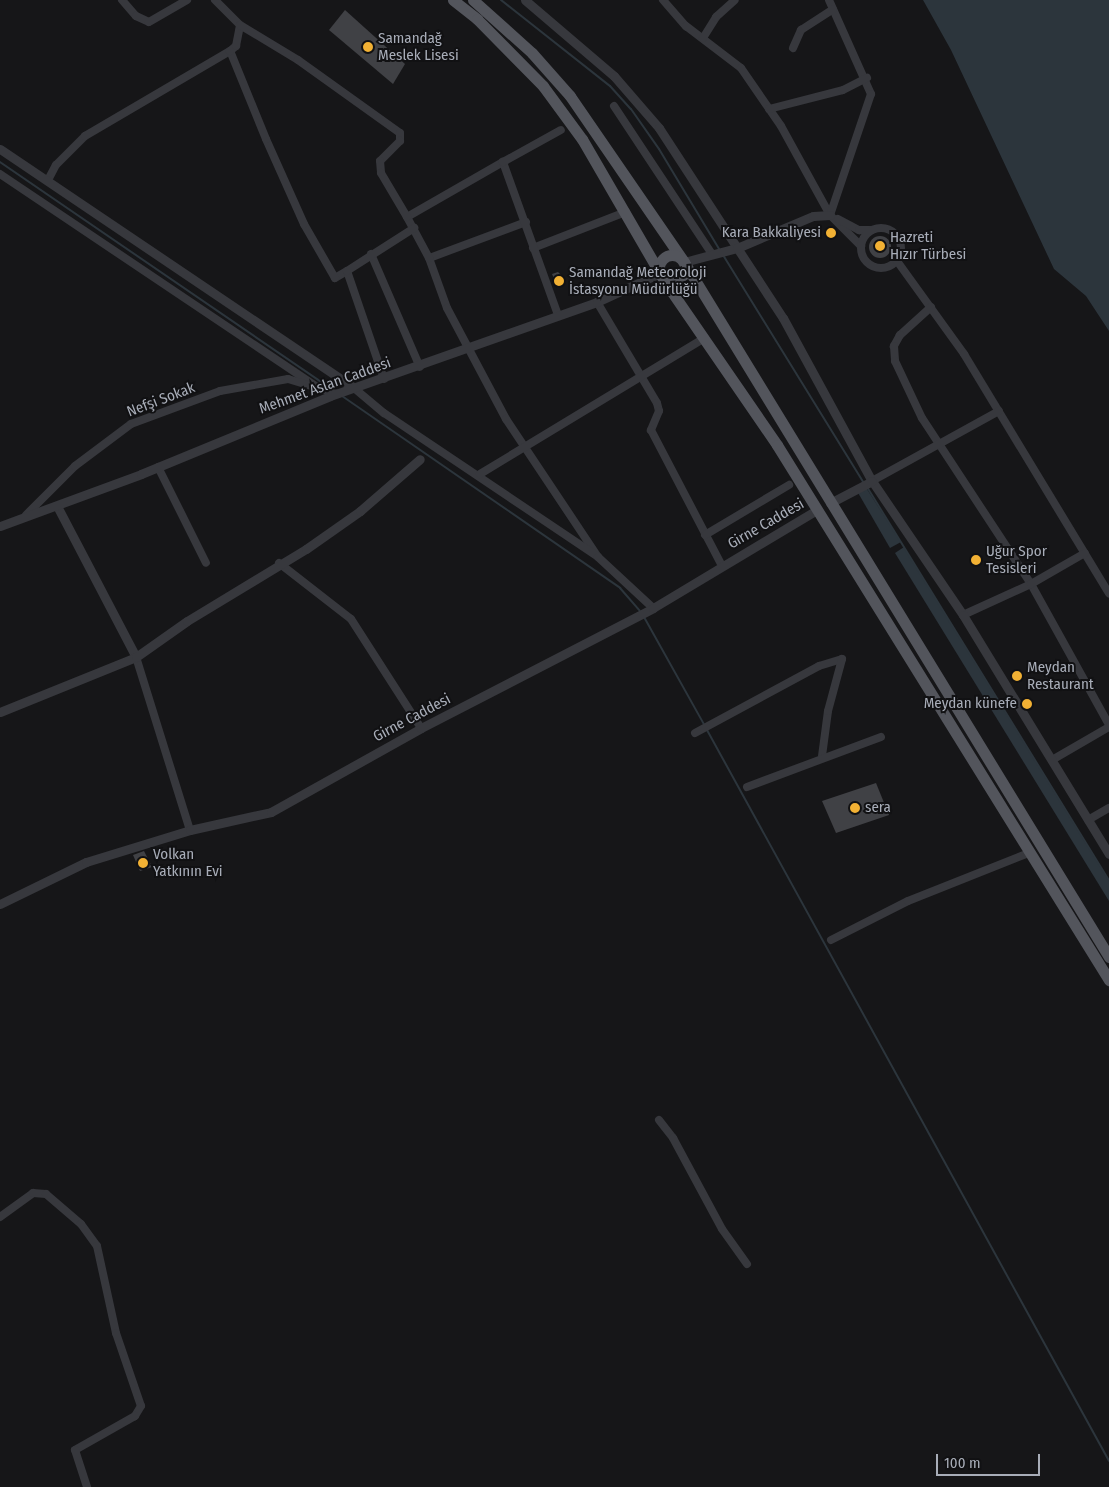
<!DOCTYPE html>
<html>
<head>
<meta charset="utf-8">
<style>
	body { margin:0 }
	#map { position:relative; width:1109px; height:1487px; overflow:hidden; background:#161618; font-family:"Fira Sans Condensed",sans-serif }
	div>[style] { position:absolute }
	.water>* { inset:0; background:#2c353c }
	.stream>* { height:2px; margin:-1px; padding:0 1px; transform-origin:1px; border-radius:1px; background:#2c353c }
	.building>* { inset:0; background:#404145 }
	.round { border-radius:50% }
	.minor>* { height:8px; margin:-4px; padding:0 4px; transform-origin:4px; border-radius:4px; background:#37383d }
	.minor>.ring { margin:-4px; padding:0; box-sizing:content-box; background:none; border:8px solid #37383d; border-radius:50% }
	.tertiary>* { height:9px; margin:-4.5px; padding:0 4.5px; transform-origin:4.5px; border-radius:4.5px; background:#37383d }
	.primary>* { height:11px; margin:-5.5px; padding:0 5.5px; transform-origin:5.5px; border-radius:5.5px; background:#53555c }
	.primary>.ring { margin:-5.5px; padding:0; box-sizing:content-box; background:none; border:11px solid #53555c; border-radius:50% }
	.dots>* { width:14px; height:14px; translate:-50% -50%; box-sizing:border-box; border:2px solid #111113; border-radius:50% }
	span { translate:-50% -50%; white-space:nowrap; text-align:center; line-height:1.15; -webkit-text-stroke:4px #111113; paint-order:stroke }
	.poi-label { font-size:15px; color:#a8adb8 }
	.left { translate:0 -50%; text-align:left }
	.right { translate:-100% -50%; text-align:right }
	.street-label { font-size:15px; color:#a8adb8 }
	.scale { position:absolute; left:936px; top:1454px; width:104px; height:22px; box-sizing:border-box; border:2px solid #a8adb8; border-top:0; padding-left:6px; font-size:15px; line-height:18px; white-space:nowrap; color:#a8adb8; -webkit-text-stroke:4px #111113; paint-order:stroke }
</style>
</head>
<body>
<div id="map">
	<div class="water">
		<i style="clip-path:polygon(923px 0,1109px 0,1109px 331px,1086px 296px,1054px 269px,951px 50px)"></i>
		<i style="clip-path:polygon(865px 486px,901px 542px,890px 548px,857px 491px)"></i>
		<i style="clip-path:polygon(904px 547px,1109px 881px,1109px 901px,895px 553px)"></i>
	</div>
	<div class="stream">
		<i style="left:501px;top:0;width:139px;rotate:38.3deg"></i>
		<i style="left:610px;top:86px;width:31px;rotate:48deg"></i>
		<i style="left:631px;top:109px;width:49px;rotate:55deg"></i>
		<i style="left:659px;top:149px;width:117px;rotate:59deg"></i>
		<i style="left:0;top:162px;width:402px;rotate:34.4deg"></i>
		<i style="left:723px;top:255px;width:268px;rotate:58.3deg"></i>
		<i style="left:342px;top:396px;width:338px;rotate:34.6deg"></i>
		<i style="left:620px;top:588px;width:30px;rotate:49deg"></i>
		<i style="left:867px;top:487px;width:462px;rotate:58.4deg"></i>
		<i style="left:644px;top:617px;width:125px;rotate:60.8deg"></i>
		<i style="left:707px;top:730px;width:834px;rotate:61.19deg"></i>
	</div>
	<div class="building">
		<i style="clip-path:polygon(345px 10px,405px 64px,393px 84px,329px 30px)"></i>
		<i class="round" style="left:869px;top:236px;width:22px;height:22px"></i>
		<i style="clip-path:polygon(558px 272px,564px 278px,563px 286px,558px 288px,552px 274px)"></i>
		<i style="clip-path:polygon(876px 783px,889px 815px,836px 833px,822px 801px)"></i>
		<i style="clip-path:polygon(144px 851px,152px 867px,140px 871px,133px 855px)"></i>
	</div>
	<div class="minor">
		<i style="left:122px;top:0;width:21px;rotate:49deg"></i>
		<i style="left:136px;top:16px;width:14px;rotate:25deg"></i>
		<i style="left:149px;top:22px;width:44px;rotate:-30.1deg"></i>
		<i style="left:215px;top:0;width:35px;rotate:45deg"></i>
		<i style="left:663px;top:0;width:35px;rotate:49deg"></i>
		<i style="left:686px;top:26px;width:69px;rotate:37.4deg"></i>
		<i style="left:741px;top:68px;width:70px;rotate:55.4deg"></i>
		<i style="left:781px;top:126px;width:102px;rotate:61.2deg"></i>
		<i style="left:830px;top:215px;width:44px;rotate:45deg"></i>
		<i style="left:829px;top:0;width:103px;rotate:65.9deg"></i>
		<i style="left:871px;top:94px;width:128px;rotate:108.7deg"></i>
		<i style="left:703px;top:38px;width:25px;rotate:-58deg"></i>
		<i style="left:716px;top:17px;width:25px;rotate:-42deg"></i>
		<i style="left:793px;top:48px;width:20px;rotate:-66deg"></i>
		<i style="left:801px;top:30px;width:38px;rotate:-33deg"></i>
		<i style="left:614px;top:106px;width:178px;rotate:56.5deg"></i>
		<i style="left:769px;top:109px;width:76px;rotate:-14.4deg"></i>
		<i style="left:843px;top:90px;width:27px;rotate:-27deg"></i>
		<i style="left:0;top:174px;width:384px;rotate:33.9deg"></i>
		<i style="left:48px;top:180px;width:17px;rotate:-62deg"></i>
		<i style="left:56px;top:165px;width:41px;rotate:-45deg"></i>
		<i style="left:85px;top:136px;width:168px;rotate:-30.4deg"></i>
		<i style="left:838px;top:219px;width:24px;rotate:28deg"></i>
		<i style="left:859px;top:230px;width:12px"></i>
		<i style="left:526px;top:222px;width:103px;rotate:159.6deg"></i>
		<i style="left:429px;top:258px;width:53px;rotate:70.2deg"></i>
		<i style="left:447px;top:308px;width:126px;rotate:62deg"></i>
		<i style="left:506px;top:419px;width:166px;rotate:56.3deg"></i>
		<i class="ring" style="left:861px;top:228px;width:32px;height:32px"></i>
		<i style="left:533px;top:248px;width:100px;rotate:-21.2deg"></i>
		<i style="left:371px;top:254px;width:123px;rotate:66.6deg"></i>
		<i style="left:429px;top:258px;width:47px;rotate:-118.2deg"></i>
		<i style="left:407px;top:217px;width:111px;rotate:-29.8deg"></i>
		<i style="left:897px;top:261px;width:115px;rotate:54.2deg"></i>
		<i style="left:964px;top:354px;width:280px;rotate:58.8deg"></i>
		<i style="left:347px;top:271px;width:14px;rotate:150deg"></i>
		<i style="left:335px;top:278px;width:62px;rotate:-119.9deg"></i>
		<i style="left:304px;top:224px;width:93px;rotate:-114.1deg"></i>
		<i style="left:266px;top:139px;width:95px;rotate:-112.2deg"></i>
		<i style="left:230px;top:51px;width:8px;rotate:-40deg"></i>
		<i style="left:236px;top:46px;width:21px;rotate:-79deg"></i>
		<i style="left:240px;top:25px;width:68px;rotate:31.1deg"></i>
		<i style="left:298px;top:60px;width:125px;rotate:35.6deg"></i>
		<i style="left:400px;top:133px;width:8px;rotate:90deg"></i>
		<i style="left:400px;top:141px;width:28px;rotate:135deg"></i>
		<i style="left:380px;top:161px;width:12px;rotate:85deg"></i>
		<i style="left:381px;top:173px;width:51px;rotate:59.4deg"></i>
		<i style="left:597px;top:302px;width:117px;rotate:59.3deg"></i>
		<i style="left:657px;top:403px;width:8px;rotate:76deg"></i>
		<i style="left:659px;top:411px;width:21px;rotate:113deg"></i>
		<i style="left:651px;top:430px;width:153px;rotate:62.4deg"></i>
		<i style="left:931px;top:307px;width:42px;rotate:137.9deg"></i>
		<i style="left:900px;top:335px;width:13px;rotate:119deg"></i>
		<i style="left:894px;top:346px;width:15px;rotate:86deg"></i>
		<i style="left:895px;top:361px;width:63px;rotate:64.7deg"></i>
		<i style="left:922px;top:418px;width:199px;rotate:56.7deg"></i>
		<i style="left:1031px;top:584px;width:161px;rotate:61deg"></i>
		<i style="left:558px;top:315px;width:163px;rotate:-109.8deg"></i>
		<i style="left:503px;top:162px;width:66px;rotate:-28.9deg"></i>
		<i style="left:384px;top:379px;width:114px;rotate:-108.9deg"></i>
		<i style="left:347px;top:271px;width:80px;rotate:-32.7deg"></i>
		<i style="left:354px;top:388px;width:39px;rotate:40deg"></i>
		<i style="left:384px;top:413px;width:258px;rotate:33.9deg"></i>
		<i style="left:598px;top:557px;width:75px;rotate:42.8deg"></i>
		<i style="left:158px;top:467px;width:107px;rotate:63.4deg"></i>
		<i style="left:480px;top:474px;width:263px;rotate:-31.2deg"></i>
		<i style="left:872px;top:481px;width:145px;rotate:-28.9deg"></i>
		<i style="left:26px;top:515px;width:69px;rotate:-45deg"></i>
		<i style="left:75px;top:466px;width:70px;rotate:-36.9deg"></i>
		<i style="left:131px;top:424px;width:95px;rotate:-20.3deg"></i>
		<i style="left:220px;top:391px;width:69px;rotate:-10deg"></i>
		<i style="left:288px;top:379px;width:52px;rotate:16.7deg"></i>
		<i style="left:705px;top:535px;width:98px;rotate:-30.8deg"></i>
		<i style="left:279px;top:563px;width:91px;rotate:37.9deg"></i>
		<i style="left:351px;top:619px;width:130px;rotate:57.3deg"></i>
		<i style="left:963px;top:615px;width:75px;rotate:-24.5deg"></i>
		<i style="left:1031px;top:584px;width:62px;rotate:-29.9deg"></i>
		<i style="left:136px;top:657px;width:181px;rotate:72.7deg"></i>
		<i style="left:695px;top:733px;width:141px;rotate:-28.4deg"></i>
		<i style="left:819px;top:666px;width:24px;rotate:-17deg"></i>
		<i style="left:822px;top:756px;width:45px;rotate:-82.4deg"></i>
		<i style="left:828px;top:711px;width:54px;rotate:-74.9deg"></i>
		<i style="left:1052px;top:760px;width:66px;rotate:-30.1deg"></i>
		<i style="left:747px;top:787px;width:143px;rotate:-20.5deg"></i>
		<i style="left:1088px;top:820px;width:24px;rotate:-30deg"></i>
		<i style="left:831px;top:940px;width:86px;rotate:-26.9deg"></i>
		<i style="left:908px;top:901px;width:132px;rotate:-21.7deg"></i>
		<i style="left:659px;top:1120px;width:23px;rotate:52deg"></i>
		<i style="left:673px;top:1138px;width:103px;rotate:61.7deg"></i>
		<i style="left:722px;top:1229px;width:43px;rotate:54.5deg"></i>
		<i style="left:0;top:1217px;width:41px;rotate:-36deg"></i>
		<i style="left:33px;top:1193px;width:13px;rotate:4deg"></i>
		<i style="left:46px;top:1194px;width:46px;rotate:40.6deg"></i>
		<i style="left:81px;top:1224px;width:27px;rotate:54deg"></i>
		<i style="left:97px;top:1246px;width:89px;rotate:77.7deg"></i>
		<i style="left:116px;top:1333px;width:77px;rotate:71.1deg"></i>
		<i style="left:141px;top:1406px;width:12px;rotate:121deg"></i>
		<i style="left:135px;top:1416px;width:69px;rotate:150.5deg"></i>
		<i style="left:75px;top:1450px;width:39px;rotate:72deg"></i>
	</div>
	<div class="tertiary">
		<i style="left:525px;top:0;width:117px;rotate:40.5deg"></i>
		<i style="left:614px;top:76px;width:69px;rotate:49.1deg"></i>
		<i style="left:659px;top:128px;width:227px;rotate:56.9deg"></i>
		<i style="left:783px;top:318px;width:186px;rotate:61.4deg"></i>
		<i style="left:872px;top:481px;width:162px;rotate:55.8deg"></i>
		<i style="left:963px;top:615px;width:280px;rotate:58.6deg"></i>
		<i style="left:0;top:149px;width:427px;rotate:34deg"></i>
		<i style="left:684px;top:262px;width:55px;rotate:-14.8deg"></i>
		<i style="left:737px;top:248px;width:82px;rotate:-22.8deg"></i>
		<i style="left:813px;top:216px;width:17px;rotate:-3deg"></i>
		<i style="left:830px;top:503px;width:47px;rotate:-27.6deg"></i>
		<i style="left:57px;top:506px;width:170px;rotate:62.4deg"></i>
		<i style="left:0;top:526px;width:150px;rotate:-20.2deg"></i>
		<i style="left:141px;top:474px;width:204px;rotate:-22.4deg"></i>
		<i style="left:330px;top:396px;width:283px;rotate:-19.4deg"></i>
		<i style="left:597px;top:302px;width:69px;rotate:-24.7deg"></i>
		<i style="left:0;top:712px;width:147px;rotate:-22deg"></i>
		<i style="left:136px;top:657px;width:62px;rotate:-35.2deg"></i>
		<i style="left:187px;top:621px;width:139px;rotate:-31.2deg"></i>
		<i style="left:306px;top:549px;width:66px;rotate:-35.1deg"></i>
		<i style="left:360px;top:511px;width:79px;rotate:-40.9deg"></i>
		<i style="left:0;top:904px;width:96px;rotate:-26deg"></i>
		<i style="left:86px;top:862px;width:109px;rotate:-17.1deg"></i>
		<i style="left:190px;top:830px;width:83px;rotate:-12.5deg"></i>
		<i style="left:271px;top:812px;width:172px;rotate:-29.2deg"></i>
		<i style="left:421px;top:728px;width:261px;rotate:-27.3deg"></i>
		<i style="left:653px;top:608px;width:191px;rotate:-30.9deg"></i>
	</div>
	<div class="primary">
		<i style="left:453px;top:0;width:31px;rotate:38deg"></i>
		<i style="left:477px;top:19px;width:94px;rotate:45.4deg"></i>
		<i style="left:543px;top:86px;width:66px;rotate:53.7deg"></i>
		<i style="left:582px;top:139px;width:165px;rotate:59.9deg"></i>
		<i style="left:665px;top:282px;width:198px;rotate:55.5deg"></i>
		<i style="left:777px;top:445px;width:630px;rotate:58.18deg"></i>
		<i style="left:473px;top:0;width:79px;rotate:41.9deg"></i>
		<i style="left:532px;top:53px;width:57px;rotate:48.5deg"></i>
		<i style="left:570px;top:96px;width:201px;rotate:55.5deg"></i>
		<i style="left:684px;top:262px;width:815px;rotate:58.55deg"></i>
		<i class="ring" style="left:659px;top:255px;width:15px;height:15px"></i>
	</div>
	<div class="dots">
		<i style="left:368px;top:47px;background:#f2b134"></i>
		<i style="left:831px;top:233px;background:#f2b134"></i>
		<i style="left:880px;top:246px;background:#f2b134"></i>
		<i style="left:559px;top:281px;background:#f2b134"></i>
		<i style="left:976px;top:560px;background:#f2b134"></i>
		<i style="left:1017px;top:676px;background:#f2b134"></i>
		<i style="left:1027px;top:704px;background:#f2b134"></i>
		<i style="left:855px;top:808px;background:#f2b134"></i>
		<i style="left:143px;top:863px;background:#f2b134"></i>
	</div>
	<div class="poi-label">
		<span class="left" style="left:378px;top:47px">Samandağ<br>Meslek Lisesi</span>
		<span class="right" style="left:821px;top:233px">Kara Bakkaliyesi</span>
		<span class="left" style="left:890px;top:246px">Hazreti<br>Hızır Türbesi</span>
		<span class="left" style="left:569px;top:281px">Samandağ Meteoroloji<br>İstasyonu Müdürlüğü</span>
		<span class="left" style="left:986px;top:560px">Uğur Spor<br>Tesisleri</span>
		<span class="left" style="left:1027px;top:676px">Meydan<br>Restaurant</span>
		<span class="right" style="left:1017px;top:704px">Meydan künefe</span>
		<span class="left" style="left:865px;top:808px">sera</span>
		<span class="left" style="left:153px;top:863px">Volkan<br>Yatkının Evi</span>
	</div>
	<div class="street-label">
		<span style="left:325px;top:386px;rotate:-20deg">Mehmet Aslan Caddesi</span>
		<span style="left:161px;top:400px;rotate:-21deg">Nefşi Sokak</span>
		<span style="left:766px;top:524px;rotate:-30deg">Girne Caddesi</span>
		<span style="left:412px;top:718px;rotate:-28deg">Girne Caddesi</span>
	</div>
	<div class="scale">100 m</div>
</div>
</body>
</html>
